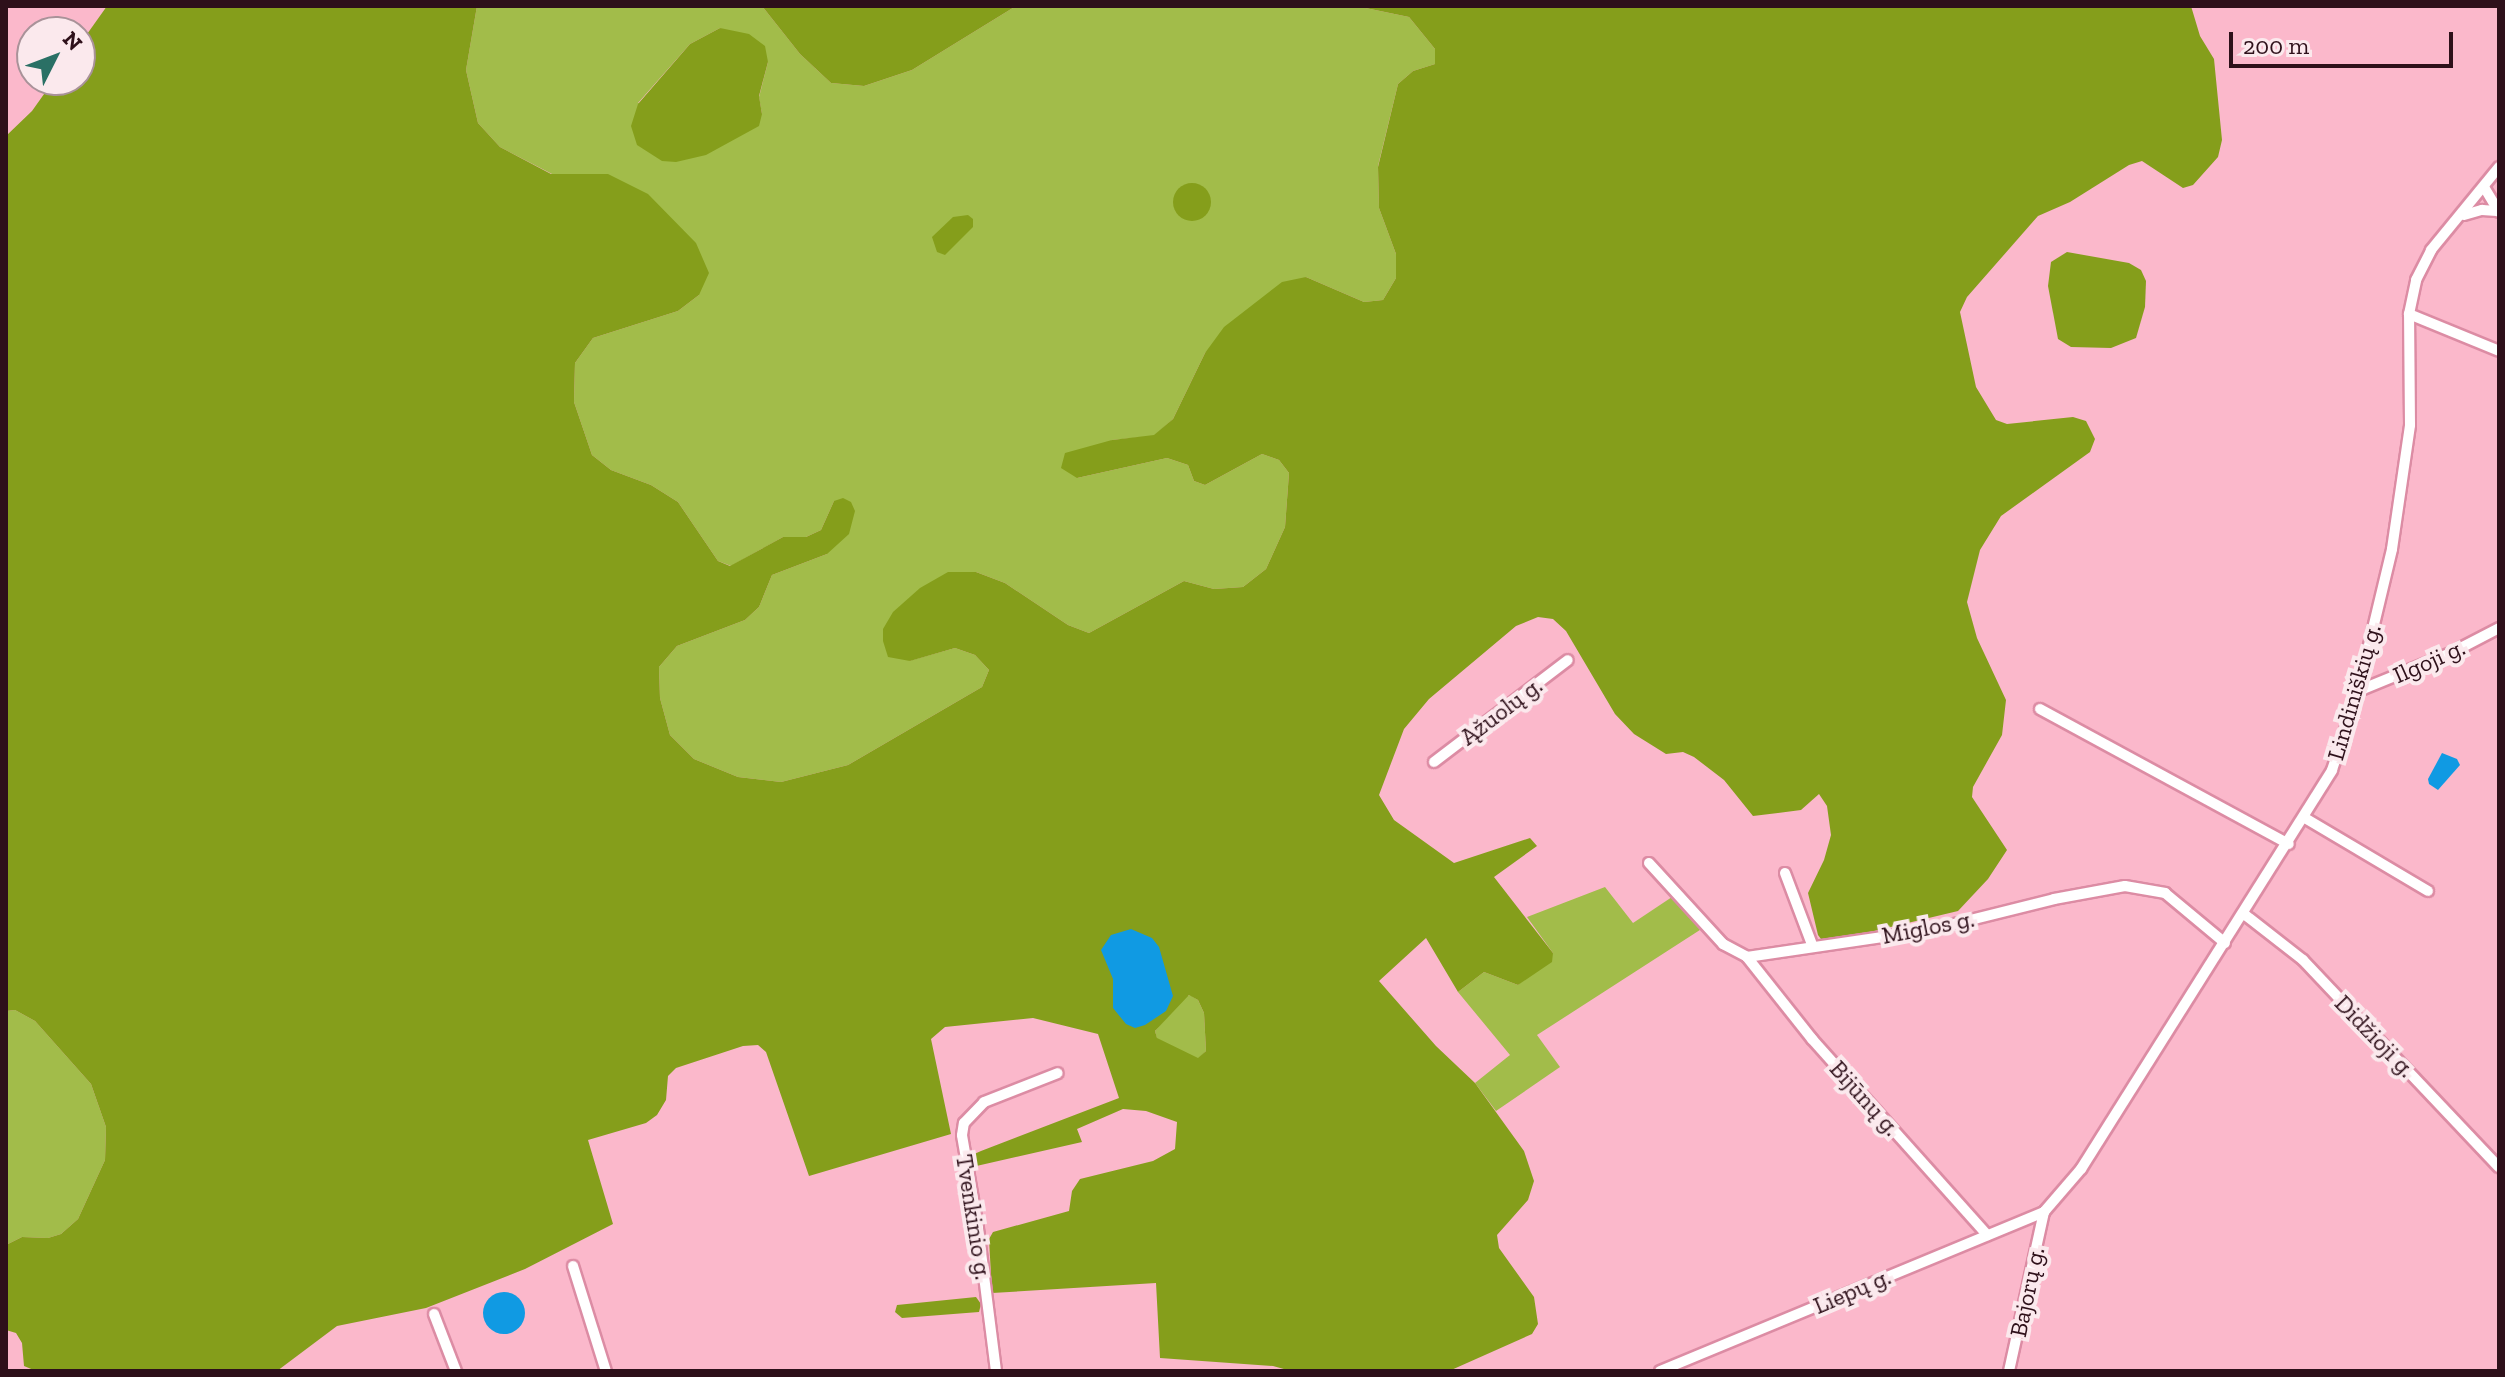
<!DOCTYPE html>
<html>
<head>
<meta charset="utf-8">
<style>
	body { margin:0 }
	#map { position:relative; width:2505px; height:1377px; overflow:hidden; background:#fbb8cb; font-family:"Zilla Slab",serif }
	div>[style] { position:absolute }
	.green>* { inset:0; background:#a2bc4a }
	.forest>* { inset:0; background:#859e1b }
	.round { border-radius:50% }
	.water>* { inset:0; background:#109ae3 }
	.roads { filter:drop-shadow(2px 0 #dc8ca4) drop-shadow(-2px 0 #dc8ca4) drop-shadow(0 2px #dc8ca4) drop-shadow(0 -2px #dc8ca4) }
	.minor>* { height:10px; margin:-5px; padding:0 5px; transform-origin:5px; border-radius:5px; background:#fff }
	span { translate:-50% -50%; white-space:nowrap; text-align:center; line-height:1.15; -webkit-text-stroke:8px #fbe9ed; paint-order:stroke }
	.street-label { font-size:24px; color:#2e101a }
	.frame { position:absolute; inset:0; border:8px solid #2e101a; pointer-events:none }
	.north { position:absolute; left:16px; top:16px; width:80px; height:80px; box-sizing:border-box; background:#fbe9ed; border:2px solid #a99299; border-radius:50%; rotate:48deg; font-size:22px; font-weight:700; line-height:32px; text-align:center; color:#2e101a }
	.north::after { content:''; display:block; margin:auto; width:28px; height:36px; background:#2a7065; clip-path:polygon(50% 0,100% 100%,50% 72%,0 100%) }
	.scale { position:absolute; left:2229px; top:32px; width:224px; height:36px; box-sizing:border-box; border:4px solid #2e101a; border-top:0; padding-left:10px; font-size:24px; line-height:28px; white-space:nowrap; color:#2e101a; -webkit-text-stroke:6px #fbe9ed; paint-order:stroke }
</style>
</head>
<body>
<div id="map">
	<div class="green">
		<i style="clip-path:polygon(evenodd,477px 6px,762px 6px,800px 54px,831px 83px,864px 86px,912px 70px,1016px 6px,1356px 6px,1409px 17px,1435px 49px,1435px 64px,1413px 71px,1398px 84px,1378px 166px,1379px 208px,1396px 254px,1396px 278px,1383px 300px,1364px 302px,1306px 277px,1205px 353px,1173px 419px,1154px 436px,1112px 440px,1077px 478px,1167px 458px,1188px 465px,1194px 481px,1205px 485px,1262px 454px,1279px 460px,1289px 473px,1285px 527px,1266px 569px,1243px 587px,1214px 589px,1184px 581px,1089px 633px,1068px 625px,1005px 583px,976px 572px,909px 661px,955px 648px,975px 655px,989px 670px,982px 687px,848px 765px,781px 782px,738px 777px,694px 759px,670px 735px,660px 698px,659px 667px,677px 646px,745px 620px,759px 607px,772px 575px,827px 554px,834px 501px,821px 530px,806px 537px,783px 537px,731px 566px,718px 561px,678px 502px,651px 485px,611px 470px,592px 455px,574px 402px,575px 363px,593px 338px,678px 311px,699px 295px,608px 175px,552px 174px,500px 147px,478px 123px,466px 70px,477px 6px,720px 28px,768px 62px,759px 97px,762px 114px,638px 103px,690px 44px,720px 28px)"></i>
		<i style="clip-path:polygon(1605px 887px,1633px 923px,1675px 895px,1703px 928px,1537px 1035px,1560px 1067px,1496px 1111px,1475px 1083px,1510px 1055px,1458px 992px,1484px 972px,1518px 985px,1553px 953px,1527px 917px)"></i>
		<i style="clip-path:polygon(1190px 995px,1198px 1000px,1204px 1013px,1206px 1051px,1198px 1059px,1157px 1039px,1155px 1031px,1184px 997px)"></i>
		<i style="clip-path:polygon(15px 1010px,35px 1021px,91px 1084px,106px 1127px,105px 1160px,78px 1219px,61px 1234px,48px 1238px,22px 1237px,6px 1245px,6px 1011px)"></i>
	</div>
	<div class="forest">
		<i style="clip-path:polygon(evenodd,107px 6px,477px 6px,466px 70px,478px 123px,500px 147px,551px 174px,608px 174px,648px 194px,696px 243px,709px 273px,699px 295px,678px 311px,593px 338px,575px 363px,574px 402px,592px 455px,611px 470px,651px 485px,678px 502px,718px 561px,730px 566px,783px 537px,806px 537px,821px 530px,834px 501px,843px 498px,851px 502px,855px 511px,849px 534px,827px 554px,772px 575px,759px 607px,745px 620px,677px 646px,659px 667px,660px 698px,670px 735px,694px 759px,738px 777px,781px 782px,848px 765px,982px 687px,989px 670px,975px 655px,955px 648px,910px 661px,888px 657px,883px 641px,883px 629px,893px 612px,920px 588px,948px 572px,976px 572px,1005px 583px,1068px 625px,1089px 633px,1184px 581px,1214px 589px,1243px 587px,1266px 569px,1285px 527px,1289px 473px,1279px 460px,1262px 454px,1205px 485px,1194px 481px,1188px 465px,1167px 458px,1077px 478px,1061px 468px,1065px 453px,1112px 440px,1154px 435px,1173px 419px,1205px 353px,1224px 327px,1282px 282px,1306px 277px,1364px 302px,1383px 300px,1396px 278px,1396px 254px,1379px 208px,1378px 167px,1398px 84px,1413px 71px,1435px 64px,1435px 49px,1409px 17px,1356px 6px,2191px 6px,2200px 36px,2214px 59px,2222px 140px,2218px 157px,2193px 185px,2183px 188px,2142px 161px,2129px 165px,2070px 202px,2038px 216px,1967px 297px,1960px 312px,1976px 387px,1996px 420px,2007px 424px,2073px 417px,2086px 421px,2095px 439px,2090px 452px,2001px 516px,1980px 550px,1967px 602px,1977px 638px,2006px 700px,2002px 735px,1973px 787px,1972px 797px,2007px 850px,1988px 879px,1958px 911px,1824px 943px,1818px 935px,1808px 893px,1824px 860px,1831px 835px,1827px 806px,1819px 794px,1801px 810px,1753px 816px,1724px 780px,1694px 757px,1683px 752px,1666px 754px,1634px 734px,1615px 714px,1566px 631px,1553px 619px,1538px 617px,1516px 626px,1429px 699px,1404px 729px,1379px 795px,1394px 820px,1454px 863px,1530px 838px,1537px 846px,1494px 877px,1553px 953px,1552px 962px,1518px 985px,1484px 972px,1458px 992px,1426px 938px,1379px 981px,1436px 1046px,1475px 1083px,1524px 1151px,1534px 1181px,1528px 1200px,1497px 1235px,1499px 1248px,1534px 1297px,1538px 1324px,1532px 1334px,1449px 1371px,1291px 1371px,1273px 1366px,1160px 1358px,1156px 1283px,992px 1293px,989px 1239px,993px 1232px,1069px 1211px,1072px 1191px,1080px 1179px,1153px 1161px,1175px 1149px,1177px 1122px,1146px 1111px,1123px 1109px,1077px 1129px,1082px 1142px,972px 1167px,972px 1155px,981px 1151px,1119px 1098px,1098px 1034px,1033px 1018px,945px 1027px,931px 1039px,951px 1134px,809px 1176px,766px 1052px,758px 1045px,743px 1046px,676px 1068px,668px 1076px,666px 1100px,657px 1115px,646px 1123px,588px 1140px,613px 1224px,525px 1269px,426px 1308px,337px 1326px,277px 1371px,36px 1371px,24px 1366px,22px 1343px,16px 1333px,6px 1330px,6px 1245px,22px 1237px,48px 1238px,61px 1234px,78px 1219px,105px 1160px,106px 1127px,91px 1084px,35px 1021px,15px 1010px,6px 1011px,6px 136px,32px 111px,54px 80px,80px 80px,80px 44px,107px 6px,1189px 995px,1198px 1000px,1204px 1013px,1206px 1051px,1198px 1058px,1157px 1038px,1155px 1031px,1189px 995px)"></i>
		<i style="clip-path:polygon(762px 6px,1016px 6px,912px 70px,864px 86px,831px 83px,800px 54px)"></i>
		<i style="clip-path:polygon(720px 28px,749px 34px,765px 46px,768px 62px,759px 96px,762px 114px,759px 126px,706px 155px,676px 162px,662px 161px,637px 145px,631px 126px,638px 104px,690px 44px)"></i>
		<i class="round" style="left:1173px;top:183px;width:38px;height:38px"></i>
		<i style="clip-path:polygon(968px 215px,973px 219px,973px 227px,945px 255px,937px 252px,932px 237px,953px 217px)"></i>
		<i style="clip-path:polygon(2067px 252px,2129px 263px,2141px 270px,2146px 281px,2145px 307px,2136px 338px,2111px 348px,2071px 347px,2058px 339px,2048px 286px,2051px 262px)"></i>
		<i style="clip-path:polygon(976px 1297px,981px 1304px,979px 1312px,902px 1318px,895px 1312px,897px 1305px)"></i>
	</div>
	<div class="water">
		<i style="clip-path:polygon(2442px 753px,2457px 759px,2460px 765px,2438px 790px,2429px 784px,2428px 779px)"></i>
		<i style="clip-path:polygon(1131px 929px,1152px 938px,1159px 947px,1173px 996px,1166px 1011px,1145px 1025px,1135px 1028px,1126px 1024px,1113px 1008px,1113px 979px,1101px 950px,1111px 935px)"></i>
		<i class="round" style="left:483px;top:1292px;width:42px;height:42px"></i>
	</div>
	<div class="roads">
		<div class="minor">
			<i style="left:2484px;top:187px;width:29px;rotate:59deg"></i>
			<i style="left:2464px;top:215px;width:19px;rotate:-16deg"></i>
			<i style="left:2482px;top:210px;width:15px;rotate:4deg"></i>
			<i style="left:2409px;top:314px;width:97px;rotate:22.3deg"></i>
			<i style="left:2358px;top:691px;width:100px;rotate:-22.2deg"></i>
			<i style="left:2451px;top:653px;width:54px;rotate:-27.5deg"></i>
			<i style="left:2040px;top:709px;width:283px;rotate:28.5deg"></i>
			<i style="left:1434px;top:762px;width:168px;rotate:-37.3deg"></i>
			<i style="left:2305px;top:818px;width:143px;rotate:30.7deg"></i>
			<i style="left:1649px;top:863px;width:110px;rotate:47.6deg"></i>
			<i style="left:1723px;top:944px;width:27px;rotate:28deg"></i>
			<i style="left:1747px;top:957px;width:185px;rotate:-8.4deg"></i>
			<i style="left:1930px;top:930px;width:128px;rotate:-14deg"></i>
			<i style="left:2054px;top:899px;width:72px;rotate:-10.4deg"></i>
			<i style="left:2125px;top:886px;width:41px;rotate:9.9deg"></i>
			<i style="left:2165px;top:893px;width:78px;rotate:39.8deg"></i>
			<i style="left:1785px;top:873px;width:79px;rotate:69.3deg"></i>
			<i style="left:2244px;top:914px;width:75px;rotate:37.9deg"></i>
			<i style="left:2303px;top:960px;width:285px;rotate:46.6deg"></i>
			<i style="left:1747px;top:957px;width:105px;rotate:51.6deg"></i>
			<i style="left:1812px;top:1039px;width:263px;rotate:48.2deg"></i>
			<i style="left:573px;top:1266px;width:110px;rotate:72.6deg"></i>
			<i style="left:434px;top:1314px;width:61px;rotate:68.9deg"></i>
			<i style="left:996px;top:1371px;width:144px;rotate:-97.2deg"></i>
			<i style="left:978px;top:1228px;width:94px;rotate:-99.8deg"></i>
			<i style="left:962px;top:1135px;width:12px;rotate:-81deg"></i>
			<i style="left:964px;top:1123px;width:29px;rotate:-46deg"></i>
			<i style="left:984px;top:1102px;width:79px;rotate:-21.4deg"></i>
			<i style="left:1660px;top:1371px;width:416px;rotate:-22.5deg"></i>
			<i style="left:2009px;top:1371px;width:163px;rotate:-77.6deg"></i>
			<i style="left:2044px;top:1212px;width:57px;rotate:-49.3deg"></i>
			<i style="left:2081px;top:1169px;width:471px;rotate:-57.8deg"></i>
			<i style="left:2332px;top:770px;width:83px;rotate:-71.8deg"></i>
			<i style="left:2358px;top:691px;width:146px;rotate:-76.5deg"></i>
			<i style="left:2392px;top:549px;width:125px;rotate:-81.7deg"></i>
			<i style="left:2410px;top:425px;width:111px;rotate:-90.5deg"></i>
			<i style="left:2409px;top:314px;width:35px;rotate:-78deg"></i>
			<i style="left:2416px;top:280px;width:34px;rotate:-63deg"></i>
			<i style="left:2431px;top:250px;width:107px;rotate:-50.7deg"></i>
		</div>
	</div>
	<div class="street-label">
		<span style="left:2429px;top:661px;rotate:-24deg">Ilgoji g.</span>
		<span style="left:2354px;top:692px;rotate:-74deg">Lindiniškių g.</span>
		<span style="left:1501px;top:711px;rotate:-37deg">Ąžuolų g.</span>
		<span style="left:1928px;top:927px;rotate:-11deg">Miglos g.</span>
		<span style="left:2375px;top:1036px;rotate:46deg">Didžioji g.</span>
		<span style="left:1865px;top:1098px;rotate:48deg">Bijūnų g.</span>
		<span style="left:974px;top:1217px;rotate:81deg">Tvenkinio g.</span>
		<span style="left:1852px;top:1291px;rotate:-23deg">Liepų g.</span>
		<span style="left:2027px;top:1292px;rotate:-78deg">Bajorų g.</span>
	</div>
	<div class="frame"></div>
	<div class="north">N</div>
	<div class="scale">200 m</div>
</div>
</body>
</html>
